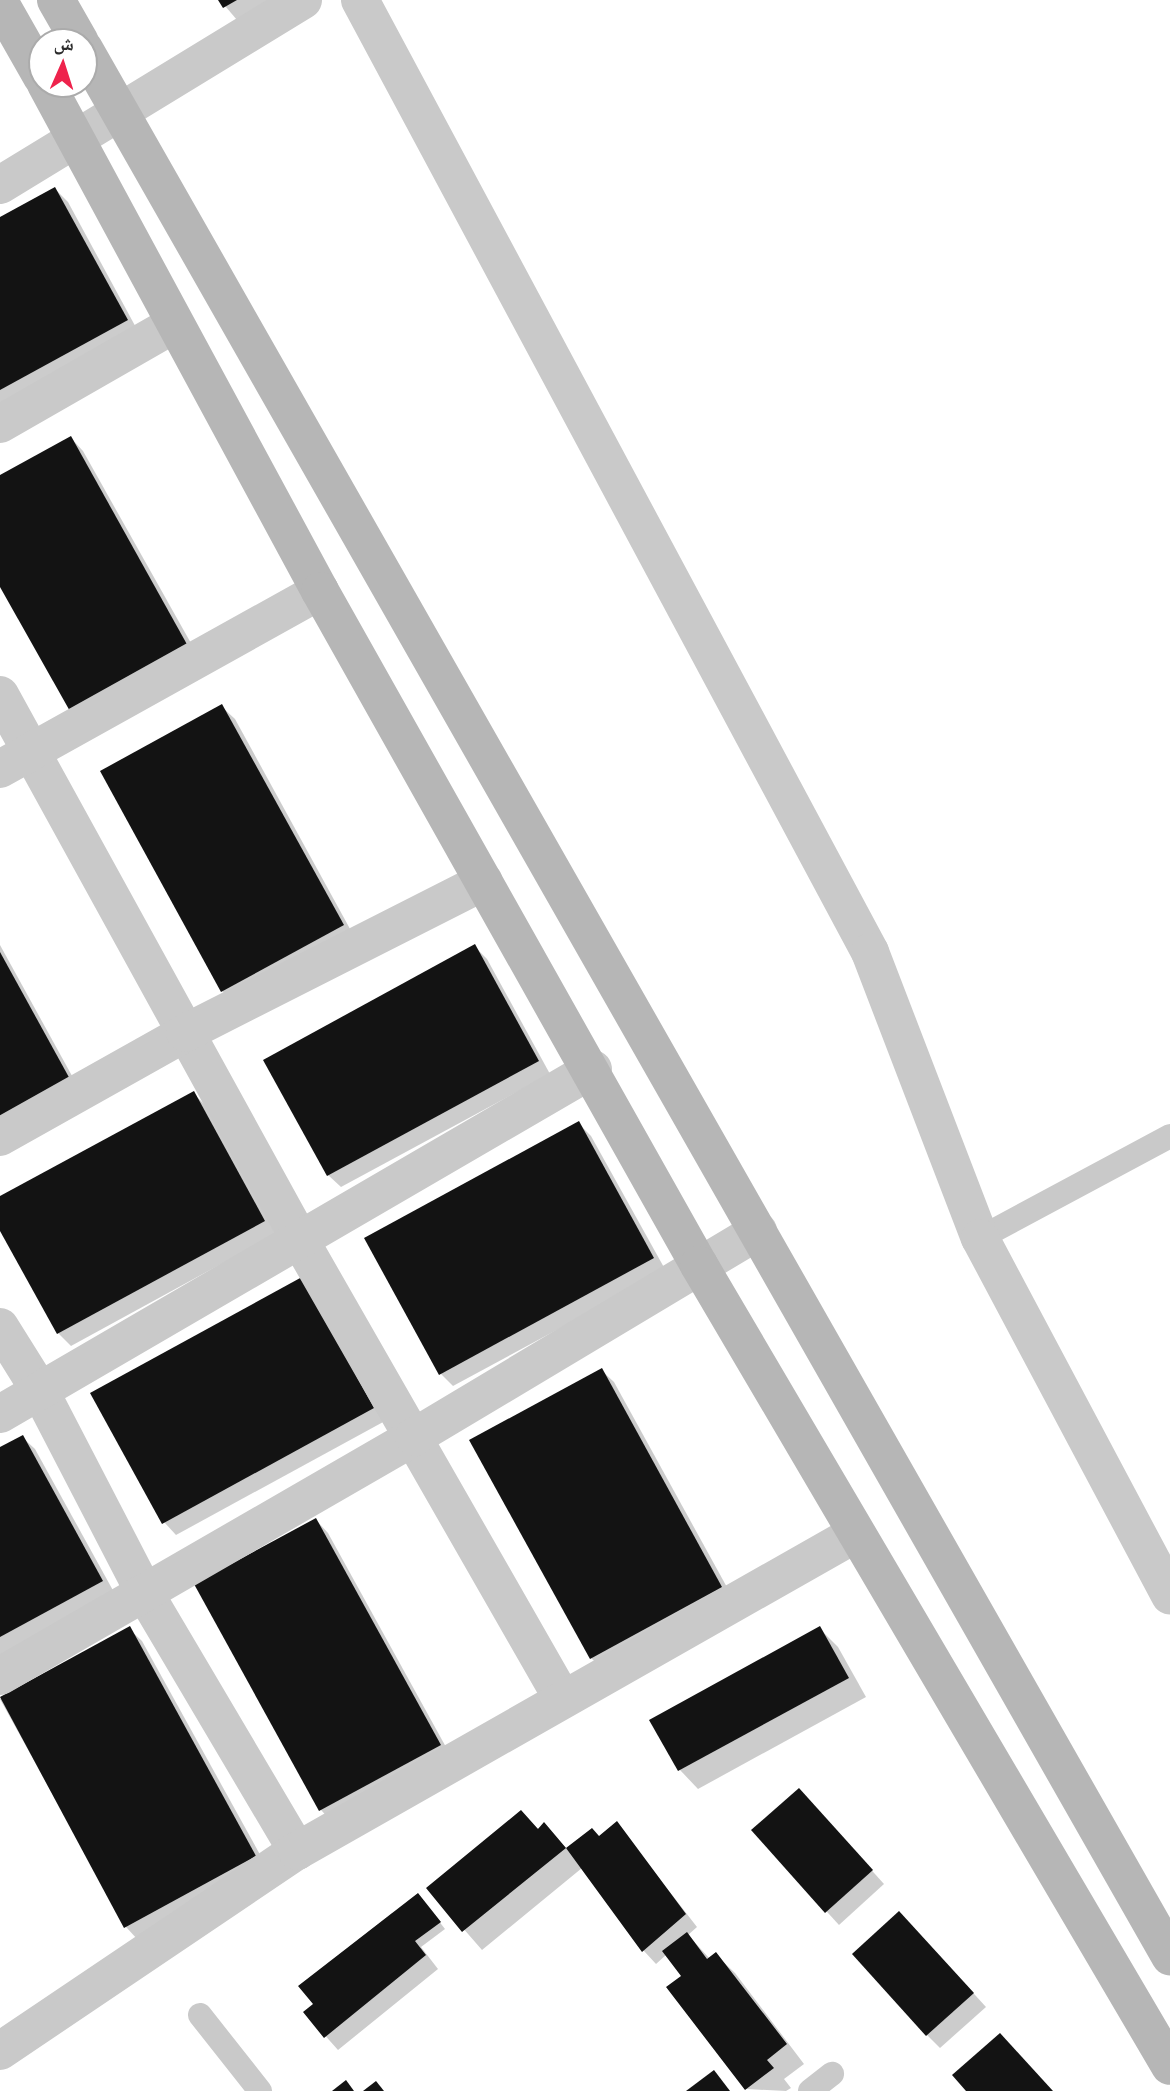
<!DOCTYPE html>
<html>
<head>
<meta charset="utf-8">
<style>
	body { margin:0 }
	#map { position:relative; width:1170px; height:2091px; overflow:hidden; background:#fff; font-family:"Nunito Sans","Noto Naskh Arabic",sans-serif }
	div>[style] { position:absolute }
	.shadow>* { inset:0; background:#0003 }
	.building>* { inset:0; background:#131313 }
	.lane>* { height:24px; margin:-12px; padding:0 12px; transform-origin:12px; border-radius:12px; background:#c9c9c9 }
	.street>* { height:38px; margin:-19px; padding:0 19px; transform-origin:19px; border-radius:19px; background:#c9c9c9 }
	.secondary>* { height:38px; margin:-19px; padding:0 19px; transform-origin:19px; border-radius:19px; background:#b6b6b6 }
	span { translate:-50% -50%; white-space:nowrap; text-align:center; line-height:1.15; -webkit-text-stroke:7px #fff; paint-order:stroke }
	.north { position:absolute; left:28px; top:28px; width:70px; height:70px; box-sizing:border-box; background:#fff; border:2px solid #ababab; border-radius:50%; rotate:3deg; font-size:19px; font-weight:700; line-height:28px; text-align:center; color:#2c2c2c }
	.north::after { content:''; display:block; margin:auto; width:24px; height:32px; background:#ee234c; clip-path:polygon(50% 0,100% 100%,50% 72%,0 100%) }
</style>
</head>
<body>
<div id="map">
	<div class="shadow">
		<i style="clip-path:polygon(220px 0,270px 0,237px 20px)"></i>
		<i style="clip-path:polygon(55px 189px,68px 202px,139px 333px,0 409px,0 219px)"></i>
		<i style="clip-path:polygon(71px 438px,83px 451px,201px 661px,0 583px,0 477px)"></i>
		<i style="clip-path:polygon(222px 707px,235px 719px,355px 938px,235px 1003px,222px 991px)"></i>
		<i style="clip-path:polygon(0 945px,82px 1094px,0 1138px)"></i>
		<i style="clip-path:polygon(475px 947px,487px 959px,550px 1074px,341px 1187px,328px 1175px)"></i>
		<i style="clip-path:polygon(193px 1093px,206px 1106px,276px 1234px,71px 1346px,58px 1333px,0 1228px,0 1198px)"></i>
		<i style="clip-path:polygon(579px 1124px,591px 1136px,666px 1271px,453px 1386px,441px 1374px)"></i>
		<i style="clip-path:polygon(302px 1279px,385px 1421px,176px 1535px,164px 1522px)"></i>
		<i style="clip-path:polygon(601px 1370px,614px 1382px,734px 1600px,604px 1670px,591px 1658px)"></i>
		<i style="clip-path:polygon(22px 1437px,35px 1449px,115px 1594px,0 1657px,0 1449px)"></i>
		<i style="clip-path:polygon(316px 1520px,328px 1533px,452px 1758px,333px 1823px,321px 1810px,197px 1585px)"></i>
		<i style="clip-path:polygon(819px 1628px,838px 1647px,866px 1697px,698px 1789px,680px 1770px,652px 1721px)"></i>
		<i style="clip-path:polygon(129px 1629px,142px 1641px,268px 1869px,138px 1940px,126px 1927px,0 1699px)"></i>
		<i style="clip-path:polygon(811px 1803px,884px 1884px,839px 1925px,753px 1831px)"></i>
		<i style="clip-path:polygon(617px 1824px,697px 1927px,688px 1935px,710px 1959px,716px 1955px,735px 1973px,804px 2064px,784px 2079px,791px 2088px,786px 2091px,746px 2089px,683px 1976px,666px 1955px,656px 1964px,644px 1951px,582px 1868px,482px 1950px,428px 1888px,544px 1825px,567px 1849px,599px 1838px)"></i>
		<i style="clip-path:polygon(424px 1902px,445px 1929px,421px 1947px,438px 1969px,338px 2050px,305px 2013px,315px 2004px,300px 1986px,392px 1913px)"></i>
		<i style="clip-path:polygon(912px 1926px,986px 2007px,940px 2048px,927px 2035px)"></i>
	</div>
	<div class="building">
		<i style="clip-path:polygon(218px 0,237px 0,223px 8px)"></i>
		<i style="clip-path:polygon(55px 187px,128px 320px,0 390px,0 217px)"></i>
		<i style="clip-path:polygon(71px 436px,189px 648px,71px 713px,0 587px,0 475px)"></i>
		<i style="clip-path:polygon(222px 704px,344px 925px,221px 992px,100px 771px)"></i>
		<i style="clip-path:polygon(475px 944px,539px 1061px,327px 1176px,263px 1060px)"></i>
		<i style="clip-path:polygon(0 952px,71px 1081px,0 1119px)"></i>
		<i style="clip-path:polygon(194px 1091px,265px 1221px,57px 1334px,0 1231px,0 1196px)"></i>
		<i style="clip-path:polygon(579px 1121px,654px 1258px,439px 1375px,364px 1238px)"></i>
		<i style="clip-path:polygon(302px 1277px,374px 1408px,162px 1524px,90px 1393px)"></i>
		<i style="clip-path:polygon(602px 1368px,722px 1587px,590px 1659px,469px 1440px)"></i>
		<i style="clip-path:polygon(23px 1435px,103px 1581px,0 1637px,0 1447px)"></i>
		<i style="clip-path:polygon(316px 1518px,441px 1745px,319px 1811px,194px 1584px)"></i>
		<i style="clip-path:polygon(130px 1626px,256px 1856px,124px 1928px,0 1697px)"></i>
		<i style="clip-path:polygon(820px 1626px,849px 1678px,678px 1771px,649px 1720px)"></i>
		<i style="clip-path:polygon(799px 1788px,873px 1870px,825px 1913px,751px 1830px)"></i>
		<i style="clip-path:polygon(521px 1810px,538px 1829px,544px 1822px,566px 1848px,462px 1932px,426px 1888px)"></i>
		<i style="clip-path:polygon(617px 1821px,686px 1914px,642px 1952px,566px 1848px,592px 1828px,599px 1836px)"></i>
		<i style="clip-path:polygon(418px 1893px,441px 1922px,415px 1941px,426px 1955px,324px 2038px,303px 2012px,313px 2004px,298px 1986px)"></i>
		<i style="clip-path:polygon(899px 1911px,974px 1993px,926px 2036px,852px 1954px)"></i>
		<i style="clip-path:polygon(687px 1932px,707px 1959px,716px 1952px,787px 2044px,767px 2060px,774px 2068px,745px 2090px,666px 1987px,681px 1976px,662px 1951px)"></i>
		<i style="clip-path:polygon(1000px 2033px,1053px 2091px,966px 2091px,952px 2075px)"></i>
		<i style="clip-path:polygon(714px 2070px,730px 2091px,686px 2091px)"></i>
		<i style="clip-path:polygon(346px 2080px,354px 2091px,332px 2091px)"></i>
		<i style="clip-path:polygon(376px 2081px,384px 2091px,363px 2091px)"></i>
	</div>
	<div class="lane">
		<i style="left:980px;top:1238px;width:216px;rotate:-28.2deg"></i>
		<i style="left:200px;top:2015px;width:97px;rotate:51.7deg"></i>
		<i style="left:810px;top:2091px;width:28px;rotate:-38deg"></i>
	</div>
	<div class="street">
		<i style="left:360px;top:0;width:1080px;rotate:61.82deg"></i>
		<i style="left:870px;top:952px;width:306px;rotate:69deg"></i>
		<i style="left:980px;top:1238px;width:405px;rotate:62deg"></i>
		<i style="left:0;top:185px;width:355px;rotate:-31.4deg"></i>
		<i style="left:0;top:424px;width:199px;rotate:-29.8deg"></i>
		<i style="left:0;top:695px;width:624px;rotate:61.18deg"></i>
		<i style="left:301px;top:1242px;width:525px;rotate:60.21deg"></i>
		<i style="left:0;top:769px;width:366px;rotate:-29.1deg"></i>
		<i style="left:0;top:1137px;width:212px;rotate:-29.3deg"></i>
		<i style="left:185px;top:1033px;width:335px;rotate:-26.9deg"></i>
		<i style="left:0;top:1327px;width:75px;rotate:58deg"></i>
		<i style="left:40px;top:1391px;width:226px;rotate:62.6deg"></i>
		<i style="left:144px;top:1592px;width:301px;rotate:59.4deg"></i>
		<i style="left:0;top:1414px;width:686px;rotate:-30.19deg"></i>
		<i style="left:0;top:1676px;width:478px;rotate:-30deg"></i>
		<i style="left:414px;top:1437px;width:401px;rotate:-30.9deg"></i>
		<i style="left:0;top:2051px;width:358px;rotate:-34deg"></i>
		<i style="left:297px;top:1851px;width:642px;rotate:-29.6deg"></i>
	</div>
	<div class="secondary">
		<i style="left:56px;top:0;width:48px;rotate:60.3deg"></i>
		<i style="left:0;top:3px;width:85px;rotate:60.4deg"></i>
		<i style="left:84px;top:49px;width:2195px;rotate:60.34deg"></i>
		<i style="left:46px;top:84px;width:576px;rotate:61.61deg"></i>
		<i style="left:320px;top:591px;width:773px;rotate:60.65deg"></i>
		<i style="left:699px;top:1265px;width:929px;rotate:59.54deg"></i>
	</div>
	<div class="north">ش</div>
</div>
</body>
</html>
